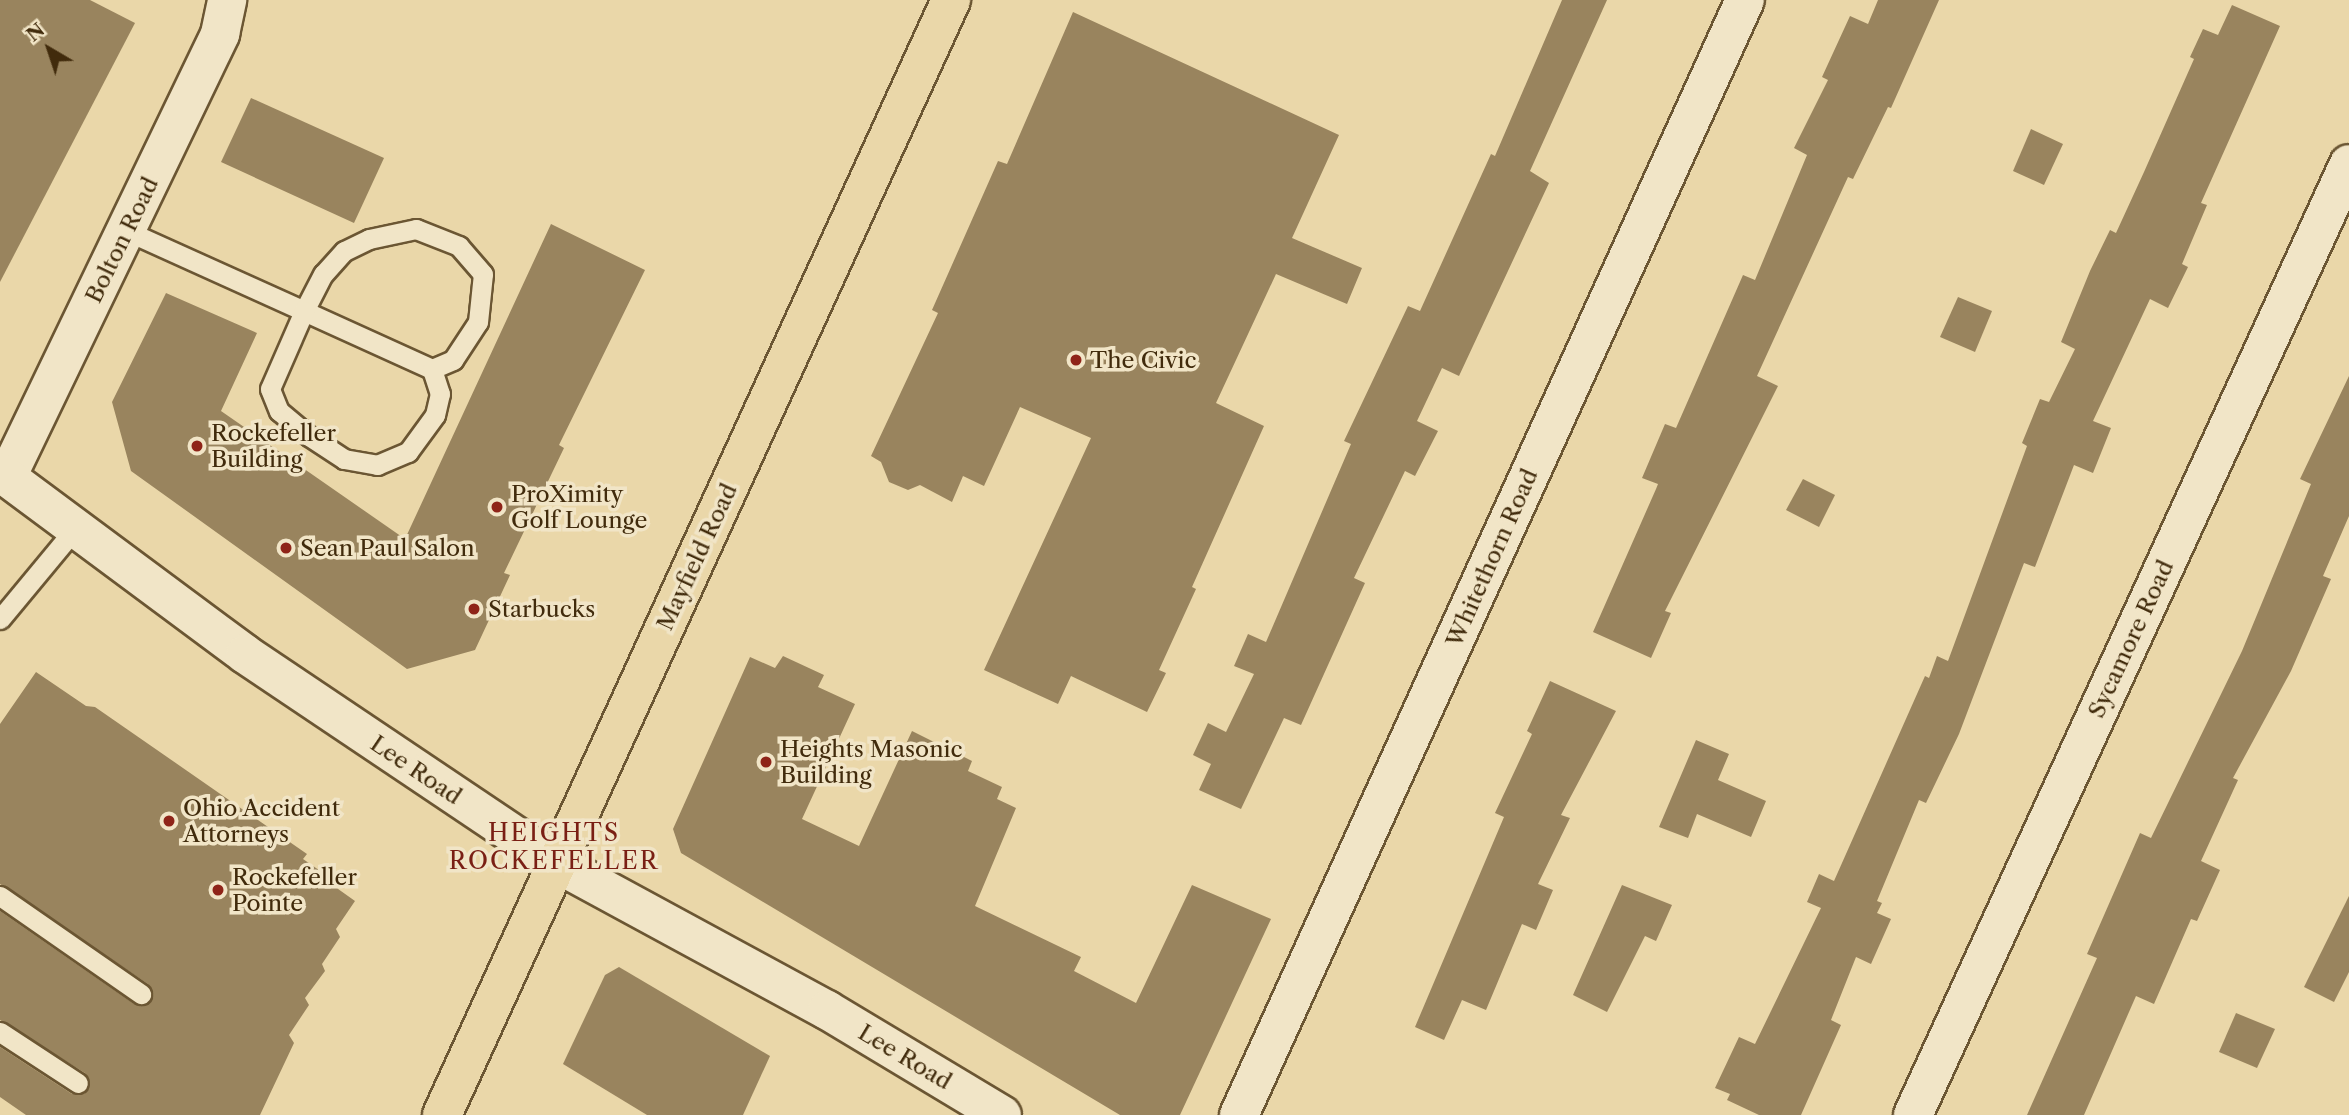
<!DOCTYPE html>
<html>
<head>
<meta charset="utf-8">
<style>
	body { margin:0 }
	#map { position:relative; width:2349px; height:1115px; overflow:hidden; background:#ead7a9; font-family:"Libre Caslon Text",serif }
	div>[style] { position:absolute }
	.building>* { inset:0; background:#99845e }
	.roads { filter:drop-shadow(2px 0 #6b5633) drop-shadow(-2px 0 #6b5633) drop-shadow(0 2px #6b5633) drop-shadow(0 -2px #6b5633) }
	.service>* { height:19px; margin:-9.5px; padding:0 9.5px; transform-origin:9.5px; border-radius:9.5px; background:#f1e5c7 }
	.minor>* { height:38px; margin:-19px; padding:0 19px; transform-origin:19px; border-radius:19px; background:#f1e5c7 }
	.tertiary>* { height:38px; margin:-19px; padding:0 19px; transform-origin:19px; border-radius:19px; background:#f1e5c7 }
	.secondary>* { height:38px; margin:-19px; padding:0 19px; transform-origin:19px; border-radius:19px; background:#f1e5c7 }
	.primary>* { height:38px; margin:-19px; padding:0 19px; transform-origin:19px; border-radius:19px; background:#ead7a9 }
	.dots>* { width:19px; height:19px; translate:-50% -50%; box-sizing:border-box; border:4px solid #f1e5c7; border-radius:50% }
	span { translate:-50% -50%; white-space:nowrap; text-align:center; line-height:1.15; -webkit-text-stroke:7px #f1e5c7; paint-order:stroke }
	.street-label { font-size:23px; color:#412b0c }
	.poi-label { font-size:23px; color:#412b0c }
	.left { translate:0 -50%; text-align:left }
	.neighbourhood-label { font-size:24px; color:#7a1f14; letter-spacing:2px }
	.north { position:absolute; left:14px; top:14px; width:70px; height:70px; -webkit-text-stroke:5px #f1e5c7; paint-order:stroke; rotate:321deg; font-size:19px; font-weight:700; line-height:28px; text-align:center; color:#412b0c }
	.north::after { content:''; display:block; margin:auto; width:24px; height:32px; background:#412b0c; clip-path:polygon(50% 0,100% 100%,50% 72%,0 100%) }
</style>
</head>
<body>
<div id="map">
	<div class="building">
		<i style="clip-path:polygon(0 0,90px 0,135px 23px,0 282px)"></i>
		<i style="clip-path:polygon(1562px 0,1607px 0,1530px 171px,1549px 183px,1459px 376px,1442px 368px,1417px 421px,1438px 431px,1415px 476px,1405px 471px,1354px 578px,1365px 583px,1301px 725px,1284px 718px,1241px 809px,1199px 790px,1211px 764px,1193px 755px,1208px 723px,1226px 732px,1254px 674px,1234px 666px,1248px 634px,1266px 642px,1351px 444px,1344px 441px,1408px 306px,1420px 311px,1491px 154px,1495px 156px)"></i>
		<i style="clip-path:polygon(1878px 0,1939px 0,1891px 108px,1888px 107px,1853px 179px,1848px 177px,1757px 376px,1778px 386px,1665px 611px,1671px 613px,1651px 658px,1593px 632px,1656px 489px,1658px 484px,1642px 478px,1665px 424px,1676px 428px,1743px 275px,1755px 280px,1807px 155px,1794px 148px,1828px 80px,1822px 77px,1850px 16px,1868px 24px)"></i>
		<i style="clip-path:polygon(2232px 5px,2280px 26px,2201px 203px,2207px 205px,2182px 264px,2188px 267px,2168px 308px,2150px 299px,2093px 421px,2111px 428px,2093px 473px,2074px 465px,2035px 567px,2024px 563px,1959px 734px,1926px 803px,1919px 800px,1877px 901px,1882px 903px,1877px 913px,1891px 919px,1871px 964px,1856px 957px,1831px 1020px,1841px 1025px,1801px 1115px,1759px 1115px,1727px 1100px,1730px 1094px,1715px 1088px,1739px 1037px,1755px 1044px,1821px 908px,1807px 902px,1819px 874px,1834px 881px,1925px 676px,1929px 678px,1937px 656px,1948px 661px,2027px 446px,2022px 443px,2040px 399px,2049px 402px,2075px 349px,2061px 342px,2090px 271px,2110px 230px,2116px 233px,2144px 172px,2194px 59px,2190px 57px,2203px 29px,2218px 35px)"></i>
		<i style="clip-path:polygon(1073px 12px,1339px 135px,1292px 238px,1362px 268px,1347px 304px,1276px 274px,1216px 403px,1264px 426px,1192px 587px,1196px 589px,1159px 670px,1166px 673px,1147px 712px,1071px 676px,1058px 704px,984px 670px,1091px 438px,1020px 407px,984px 486px,963px 476px,952px 502px,920px 485px,908px 490px,889px 482px,881px 462px,871px 456px,938px 313px,932px 310px,998px 161px,1007px 164px)"></i>
		<i style="clip-path:polygon(251px 98px,384px 158px,354px 223px,221px 162px)"></i>
		<i style="clip-path:polygon(2031px 129px,2063px 144px,2044px 185px,2013px 171px)"></i>
		<i style="clip-path:polygon(551px 224px,645px 270px,559px 445px,564px 448px,504px 573px,510px 575px,475px 650px,407px 669px,131px 471px,112px 402px,166px 293px,257px 333px,221px 411px,405px 539px)"></i>
		<i style="clip-path:polygon(1958px 297px,1992px 311px,1975px 352px,1940px 337px)"></i>
		<i style="clip-path:polygon(2349px 376px,2349px 516px,2323px 576px,2331px 579px,2291px 671px,2233px 778px,2238px 780px,2201px 861px,2220px 870px,2197px 921px,2191px 919px,2154px 1004px,2136px 996px,2084px 1115px,2027px 1115px,2097px 958px,2087px 954px,2140px 833px,2151px 838px,2242px 651px,2311px 484px,2300px 479px)"></i>
		<i style="clip-path:polygon(1803px 479px,1835px 495px,1819px 527px,1786px 510px)"></i>
		<i style="clip-path:polygon(783px 656px,824px 675px,818px 687px,855px 704px,802px 819px,859px 846px,912px 731px,972px 761px,968px 771px,1002px 787px,997px 799px,1016px 808px,975px 906px,1081px 957px,1074px 971px,1136px 1003px,1192px 885px,1271px 919px,1180px 1115px,1120px 1115px,681px 853px,673px 829px,750px 657px,775px 668px)"></i>
		<i style="clip-path:polygon(36px 672px,86px 706px,95px 707px,307px 854px,303px 859px,326px 875px,324px 879px,355px 901px,336px 929px,340px 937px,322px 964px,325px 971px,305px 998px,309px 1005px,289px 1035px,294px 1043px,260px 1115px,26px 1115px,0 1097px,0 1047px,72px 1094px,84px 1094px,90px 1083px,85px 1073px,0 1020px,0 911px,134px 1004px,147px 1005px,153px 994px,148px 984px,0 884px,0 724px)"></i>
		<i style="clip-path:polygon(1550px 681px,1616px 711px,1561px 815px,1570px 818px,1538px 884px,1553px 890px,1536px 930px,1522px 924px,1486px 1010px,1462px 1000px,1444px 1040px,1415px 1027px,1504px 817px,1495px 813px,1532px 734px,1527px 731px)"></i>
		<i style="clip-path:polygon(1696px 740px,1729px 754px,1718px 780px,1766px 801px,1751px 837px,1697px 814px,1688px 838px,1659px 827px)"></i>
		<i style="clip-path:polygon(1622px 885px,1672px 905px,1656px 941px,1645px 936px,1607px 1012px,1573px 995px)"></i>
		<i style="clip-path:polygon(2349px 896px,2349px 972px,2334px 1002px,2304px 987px)"></i>
		<i style="clip-path:polygon(619px 967px,770px 1056px,743px 1115px,647px 1115px,563px 1064px,605px 975px)"></i>
		<i style="clip-path:polygon(2236px 1013px,2275px 1029px,2257px 1068px,2219px 1052px)"></i>
	</div>
	<div class="roads">
		<div class="service">
			<i style="left:127px;top:231px;width:194px;rotate:24.3deg"></i>
			<i style="left:304px;top:311px;width:141px;rotate:24.4deg"></i>
			<i style="left:432px;top:369px;width:23px;rotate:-23deg"></i>
			<i style="left:453px;top:360px;width:45px;rotate:-56.7deg"></i>
			<i style="left:478px;top:322px;width:48px;rotate:-84.1deg"></i>
			<i style="left:483px;top:274px;width:37px;rotate:-131deg"></i>
			<i style="left:459px;top:246px;width:46px;rotate:-158.4deg"></i>
			<i style="left:416px;top:229px;width:48px;rotate:168deg"></i>
			<i style="left:369px;top:239px;width:28px;rotate:154deg"></i>
			<i style="left:344px;top:251px;width:31px;rotate:132deg"></i>
			<i style="left:323px;top:274px;width:42px;rotate:117.2deg"></i>
			<i style="left:304px;top:311px;width:85px;rotate:113.6deg"></i>
			<i style="left:270px;top:389px;width:24px;rotate:68deg"></i>
			<i style="left:279px;top:411px;width:39px;rotate:40deg"></i>
			<i style="left:309px;top:436px;width:42px;rotate:33.3deg"></i>
			<i style="left:344px;top:459px;width:34px;rotate:10deg"></i>
			<i style="left:377px;top:465px;width:34px;rotate:-23deg"></i>
			<i style="left:408px;top:452px;width:46px;rotate:-53.9deg"></i>
			<i style="left:435px;top:415px;width:22px;rotate:-77deg"></i>
			<i style="left:440px;top:394px;width:26px;rotate:-108deg"></i>
			<i style="left:0;top:619px;width:116px;rotate:-50.3deg"></i>
			<i style="left:0;top:896px;width:172px;rotate:34.8deg"></i>
			<i style="left:0;top:1032px;width:93px;rotate:33.2deg"></i>
		</div>
		<div class="minor">
			<i style="left:7px;top:477px;width:492px;rotate:-64.3deg"></i>
			<i style="left:220px;top:34px;width:35px;rotate:-78deg"></i>
			<i style="left:1239px;top:1115px;width:1224px;rotate:-65.59deg"></i>
			<i style="left:1913px;top:1115px;width:1046px;rotate:-65.37deg"></i>
		</div>
		<div class="tertiary">
			<i style="left:0;top:472px;width:305px;rotate:36.6deg"></i>
			<i style="left:245px;top:654px;width:375px;rotate:33.9deg"></i>
		</div>
		<div class="secondary">
			<i style="left:556px;top:863px;width:308px;rotate:28.5deg"></i>
			<i style="left:827px;top:1010px;width:204px;rotate:31deg"></i>
		</div>
		<div class="primary">
			<i style="left:442px;top:1115px;width:1226px;rotate:-65.46deg"></i>
		</div>
	</div>
	<div class="dots">
		<i style="left:1076px;top:360px;background:#8f2418"></i>
		<i style="left:197px;top:446px;background:#8f2418"></i>
		<i style="left:497px;top:507px;background:#8f2418"></i>
		<i style="left:286px;top:548px;background:#8f2418"></i>
		<i style="left:474px;top:609px;background:#8f2418"></i>
		<i style="left:766px;top:762px;background:#8f2418"></i>
		<i style="left:169px;top:821px;background:#8f2418"></i>
		<i style="left:218px;top:890px;background:#8f2418"></i>
	</div>
	<div class="street-label">
		<span style="left:122px;top:240px;rotate:-64deg">Bolton Road</span>
		<span style="left:697px;top:557px;rotate:-65deg">Mayfield Road</span>
		<span style="left:1492px;top:558px;rotate:-66deg">Whitethorn Road</span>
		<span style="left:2131px;top:639px;rotate:-65deg">Sycamore Road</span>
		<span style="left:416px;top:770px;rotate:34deg">Lee Road</span>
		<span style="left:905px;top:1057px;rotate:31deg">Lee Road</span>
	</div>
	<div class="poi-label">
		<span class="left" style="left:1090px;top:360px">The Civic</span>
		<span class="left" style="left:211px;top:446px">Rockefeller<br>Building</span>
		<span class="left" style="left:511px;top:507px">ProXimity<br>Golf Lounge</span>
		<span class="left" style="left:300px;top:548px">Sean Paul Salon</span>
		<span class="left" style="left:488px;top:609px">Starbucks</span>
		<span class="left" style="left:780px;top:762px">Heights Masonic<br>Building</span>
		<span class="left" style="left:183px;top:821px">Ohio Accident<br>Attorneys</span>
		<span class="left" style="left:232px;top:890px">Rockefeller<br>Pointe</span>
	</div>
	<div class="neighbourhood-label">
		<span style="left:554px;top:847px">HEIGHTS<br>ROCKEFELLER</span>
	</div>
	<div class="north">N</div>
</div>
</body>
</html>
